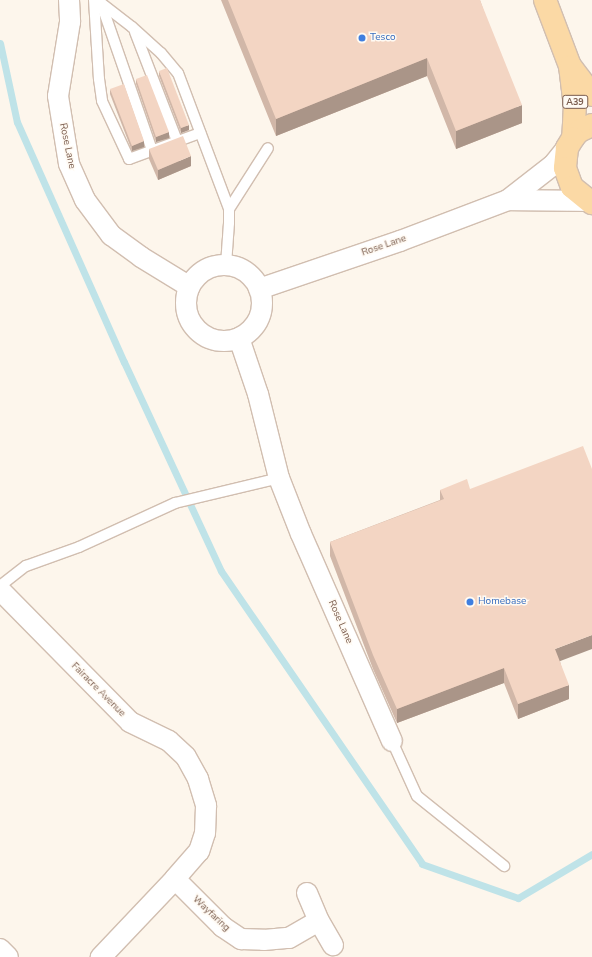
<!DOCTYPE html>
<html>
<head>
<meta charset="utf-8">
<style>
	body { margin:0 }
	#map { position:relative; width:592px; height:957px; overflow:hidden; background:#fdf6ec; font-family:"Nunito Sans",sans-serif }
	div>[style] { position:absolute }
	.stream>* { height:7px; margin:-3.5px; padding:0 3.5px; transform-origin:3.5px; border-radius:3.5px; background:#bfe3e8 }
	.roads { filter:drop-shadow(1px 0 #d1beb0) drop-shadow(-1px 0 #d1beb0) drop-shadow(0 1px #d1beb0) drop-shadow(0 -1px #d1beb0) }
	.lane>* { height:10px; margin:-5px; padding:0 5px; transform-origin:5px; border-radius:5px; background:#fff }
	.street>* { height:20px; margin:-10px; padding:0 10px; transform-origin:10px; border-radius:10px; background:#fff }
	.street>.ring { margin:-10px; padding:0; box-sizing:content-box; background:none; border:20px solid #fff; border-radius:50% }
	.primary>* { height:22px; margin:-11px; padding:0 11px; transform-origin:11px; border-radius:11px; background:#fbd9a5 }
	.wall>* { inset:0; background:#d1b7a8 }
	.shaded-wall>* { inset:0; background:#aa9588 }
	.building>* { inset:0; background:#f3d5c3 }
	.dots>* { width:11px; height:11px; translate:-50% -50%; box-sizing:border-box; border:2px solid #fffaf3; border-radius:50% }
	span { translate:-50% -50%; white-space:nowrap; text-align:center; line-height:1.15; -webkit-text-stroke:3px #fffaf3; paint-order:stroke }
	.shield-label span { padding:1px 3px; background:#fffaf3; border:1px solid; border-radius:3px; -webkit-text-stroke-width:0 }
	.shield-label { font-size:9px; color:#7a5c4d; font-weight:700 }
	.shop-label { font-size:10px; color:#366cbe }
	.left { translate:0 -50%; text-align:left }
	.street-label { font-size:10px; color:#7a5c4d }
</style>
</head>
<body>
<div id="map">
	<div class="stream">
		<i style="left:0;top:43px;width:81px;rotate:77.9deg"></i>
		<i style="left:17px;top:122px;width:263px;rotate:66deg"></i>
		<i style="left:124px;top:362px;width:230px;rotate:65.1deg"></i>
		<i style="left:221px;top:571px;width:355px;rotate:55.5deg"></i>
		<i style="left:422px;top:864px;width:102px;rotate:19.5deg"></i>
		<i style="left:518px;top:898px;width:86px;rotate:-30.7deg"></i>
	</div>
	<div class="roads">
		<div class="lane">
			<i style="left:94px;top:0;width:79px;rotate:86.4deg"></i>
			<i style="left:99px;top:79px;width:22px;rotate:82deg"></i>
			<i style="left:102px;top:101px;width:64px;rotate:65deg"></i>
			<i style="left:129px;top:159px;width:76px;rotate:-20.1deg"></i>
			<i style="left:97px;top:0;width:44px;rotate:37.6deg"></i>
			<i style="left:132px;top:27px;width:39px;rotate:42deg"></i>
			<i style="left:161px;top:53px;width:26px;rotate:50deg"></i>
			<i style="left:178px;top:73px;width:145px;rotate:69.4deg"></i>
			<i style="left:229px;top:209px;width:14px;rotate:90deg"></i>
			<i style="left:229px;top:223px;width:42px;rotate:94.1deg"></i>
			<i style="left:101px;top:3px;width:156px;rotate:70.9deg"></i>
			<i style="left:135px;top:32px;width:117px;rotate:68.9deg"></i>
			<i style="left:229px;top:209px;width:72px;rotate:-57.4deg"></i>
			<i style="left:0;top:586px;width:33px;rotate:-38deg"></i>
			<i style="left:26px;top:566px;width:56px;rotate:-19.7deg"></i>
			<i style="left:79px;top:547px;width:106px;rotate:-24.6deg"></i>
			<i style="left:175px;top:503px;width:107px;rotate:-13.5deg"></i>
			<i style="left:392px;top:741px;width:60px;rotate:65.6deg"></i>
			<i style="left:417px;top:796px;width:112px;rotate:38.8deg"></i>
		</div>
		<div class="street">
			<i style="left:69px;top:0;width:22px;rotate:87deg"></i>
			<i style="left:70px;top:22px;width:75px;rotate:99.2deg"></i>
			<i style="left:58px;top:96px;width:69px;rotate:80.8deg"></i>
			<i style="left:69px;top:164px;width:39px;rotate:66deg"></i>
			<i style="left:85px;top:200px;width:44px;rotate:53.4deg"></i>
			<i style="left:111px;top:235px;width:37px;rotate:36deg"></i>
			<i style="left:141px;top:257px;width:57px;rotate:31.5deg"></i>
			<i style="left:508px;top:200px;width:79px;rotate:0.7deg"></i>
			<i class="ring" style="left:186px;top:265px;width:56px;height:56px"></i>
			<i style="left:259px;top:289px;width:149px;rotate:-18.8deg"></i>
			<i style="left:400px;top:241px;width:116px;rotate:-20.8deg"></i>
			<i style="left:508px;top:200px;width:57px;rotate:-37.9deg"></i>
			<i style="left:553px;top:165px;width:22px;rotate:-51deg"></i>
			<i style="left:239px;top:338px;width:59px;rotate:71.3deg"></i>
			<i style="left:258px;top:394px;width:87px;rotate:76deg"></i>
			<i style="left:279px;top:478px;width:60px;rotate:68.6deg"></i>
			<i style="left:301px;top:534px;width:226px;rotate:66.3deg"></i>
			<i style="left:0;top:590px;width:185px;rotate:45.4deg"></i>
			<i style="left:130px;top:722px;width:43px;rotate:26deg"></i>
			<i style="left:169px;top:741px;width:23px;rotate:43deg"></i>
			<i style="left:186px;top:757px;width:25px;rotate:61deg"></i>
			<i style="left:198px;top:779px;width:28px;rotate:73deg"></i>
			<i style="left:206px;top:806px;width:27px;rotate:92deg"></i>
			<i style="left:205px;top:833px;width:19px;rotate:108deg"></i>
			<i style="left:199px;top:851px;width:37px;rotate:131deg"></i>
			<i style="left:175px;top:879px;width:108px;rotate:133.5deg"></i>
			<i style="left:175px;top:879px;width:68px;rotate:45deg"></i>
			<i style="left:223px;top:927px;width:22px;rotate:34deg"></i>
			<i style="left:241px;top:939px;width:23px;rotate:2deg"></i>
			<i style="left:264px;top:940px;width:25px;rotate:-5deg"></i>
			<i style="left:289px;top:938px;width:34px;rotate:-30deg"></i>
			<i style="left:307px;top:893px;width:30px;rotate:67deg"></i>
			<i style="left:319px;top:921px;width:28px;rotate:60deg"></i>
			<i style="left:0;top:949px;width:11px;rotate:45deg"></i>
		</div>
		<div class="primary">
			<i style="left:545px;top:0;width:71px;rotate:69.3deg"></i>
			<i style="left:570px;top:66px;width:38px;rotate:83deg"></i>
			<i style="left:575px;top:104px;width:34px;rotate:93deg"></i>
			<i style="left:571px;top:67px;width:35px;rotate:53deg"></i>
			<i style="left:592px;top:125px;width:14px;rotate:155deg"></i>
			<i style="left:579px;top:131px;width:9px;rotate:131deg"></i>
			<i style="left:573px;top:138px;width:12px;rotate:121deg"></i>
			<i style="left:567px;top:148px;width:20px;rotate:96deg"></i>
			<i style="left:565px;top:168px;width:20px;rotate:70deg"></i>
			<i style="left:572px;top:187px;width:26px;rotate:39deg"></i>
		</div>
	</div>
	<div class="wall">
		<i style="clip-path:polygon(221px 0,480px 0,522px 123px,456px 149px,427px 76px,276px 136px)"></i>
		<i style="clip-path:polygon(159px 71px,189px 130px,181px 133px,159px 76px)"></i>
		<i style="clip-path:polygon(136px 79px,169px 138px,156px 142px,136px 84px)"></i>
		<i style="clip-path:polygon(110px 89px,144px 147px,132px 151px,110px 94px)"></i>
		<i style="clip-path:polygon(149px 149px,191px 166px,158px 180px,149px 159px)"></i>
		<i style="clip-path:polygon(470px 489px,560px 661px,569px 699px,518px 719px,504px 683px,397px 723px,373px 669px,330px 556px,330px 542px,440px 500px,440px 490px)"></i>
	</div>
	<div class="shaded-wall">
		<i style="clip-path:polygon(427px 58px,427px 76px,276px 136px,276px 119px)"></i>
		<i style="clip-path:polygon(522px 105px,522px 123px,456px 149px,456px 131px)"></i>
		<i style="clip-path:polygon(189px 125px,189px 130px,181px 133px,181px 128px)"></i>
		<i style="clip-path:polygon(169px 132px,169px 138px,156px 142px,156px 137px)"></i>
		<i style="clip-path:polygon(144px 141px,144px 147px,132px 151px,132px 146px)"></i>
		<i style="clip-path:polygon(191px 156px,191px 166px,158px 180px,158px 170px)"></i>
		<i style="clip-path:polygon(592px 635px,592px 649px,555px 663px,555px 649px)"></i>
		<i style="clip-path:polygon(504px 668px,504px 683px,397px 723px,397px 709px)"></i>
		<i style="clip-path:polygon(569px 685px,569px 699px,518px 719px,518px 704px)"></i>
	</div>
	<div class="building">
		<i style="clip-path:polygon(228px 0,480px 0,522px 105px,456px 131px,427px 58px,276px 119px)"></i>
		<i style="clip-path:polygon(167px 68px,189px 125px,181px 128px,159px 71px)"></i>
		<i style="clip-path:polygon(147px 75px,169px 132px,156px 137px,136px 79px)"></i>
		<i style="clip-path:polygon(124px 84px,144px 141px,132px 146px,110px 89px)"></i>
		<i style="clip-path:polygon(183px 136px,191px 156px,158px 170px,149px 149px)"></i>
		<i style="clip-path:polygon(583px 446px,592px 469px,592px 635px,555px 649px,569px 685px,518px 704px,504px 668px,397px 709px,373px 655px,330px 542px,444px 499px,440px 490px,467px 479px,470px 489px)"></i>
	</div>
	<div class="dots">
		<i style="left:362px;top:38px;background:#3f7fe0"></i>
		<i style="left:470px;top:602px;background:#3f7fe0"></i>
	</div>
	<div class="shield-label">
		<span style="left:575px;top:102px">A39</span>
	</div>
	<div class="shop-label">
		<span class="left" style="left:370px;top:38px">Tesco</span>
		<span class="left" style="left:478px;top:602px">Homebase</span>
	</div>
	<div class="street-label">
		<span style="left:67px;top:146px;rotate:78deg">Rose Lane</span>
		<span style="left:384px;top:246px;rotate:-19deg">Rose Lane</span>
		<span style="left:340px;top:622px;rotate:66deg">Rose Lane</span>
		<span style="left:98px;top:690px;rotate:45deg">Fairacre Avenue</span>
		<span style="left:211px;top:914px;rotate:43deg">Wayfaring</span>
	</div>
</div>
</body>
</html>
